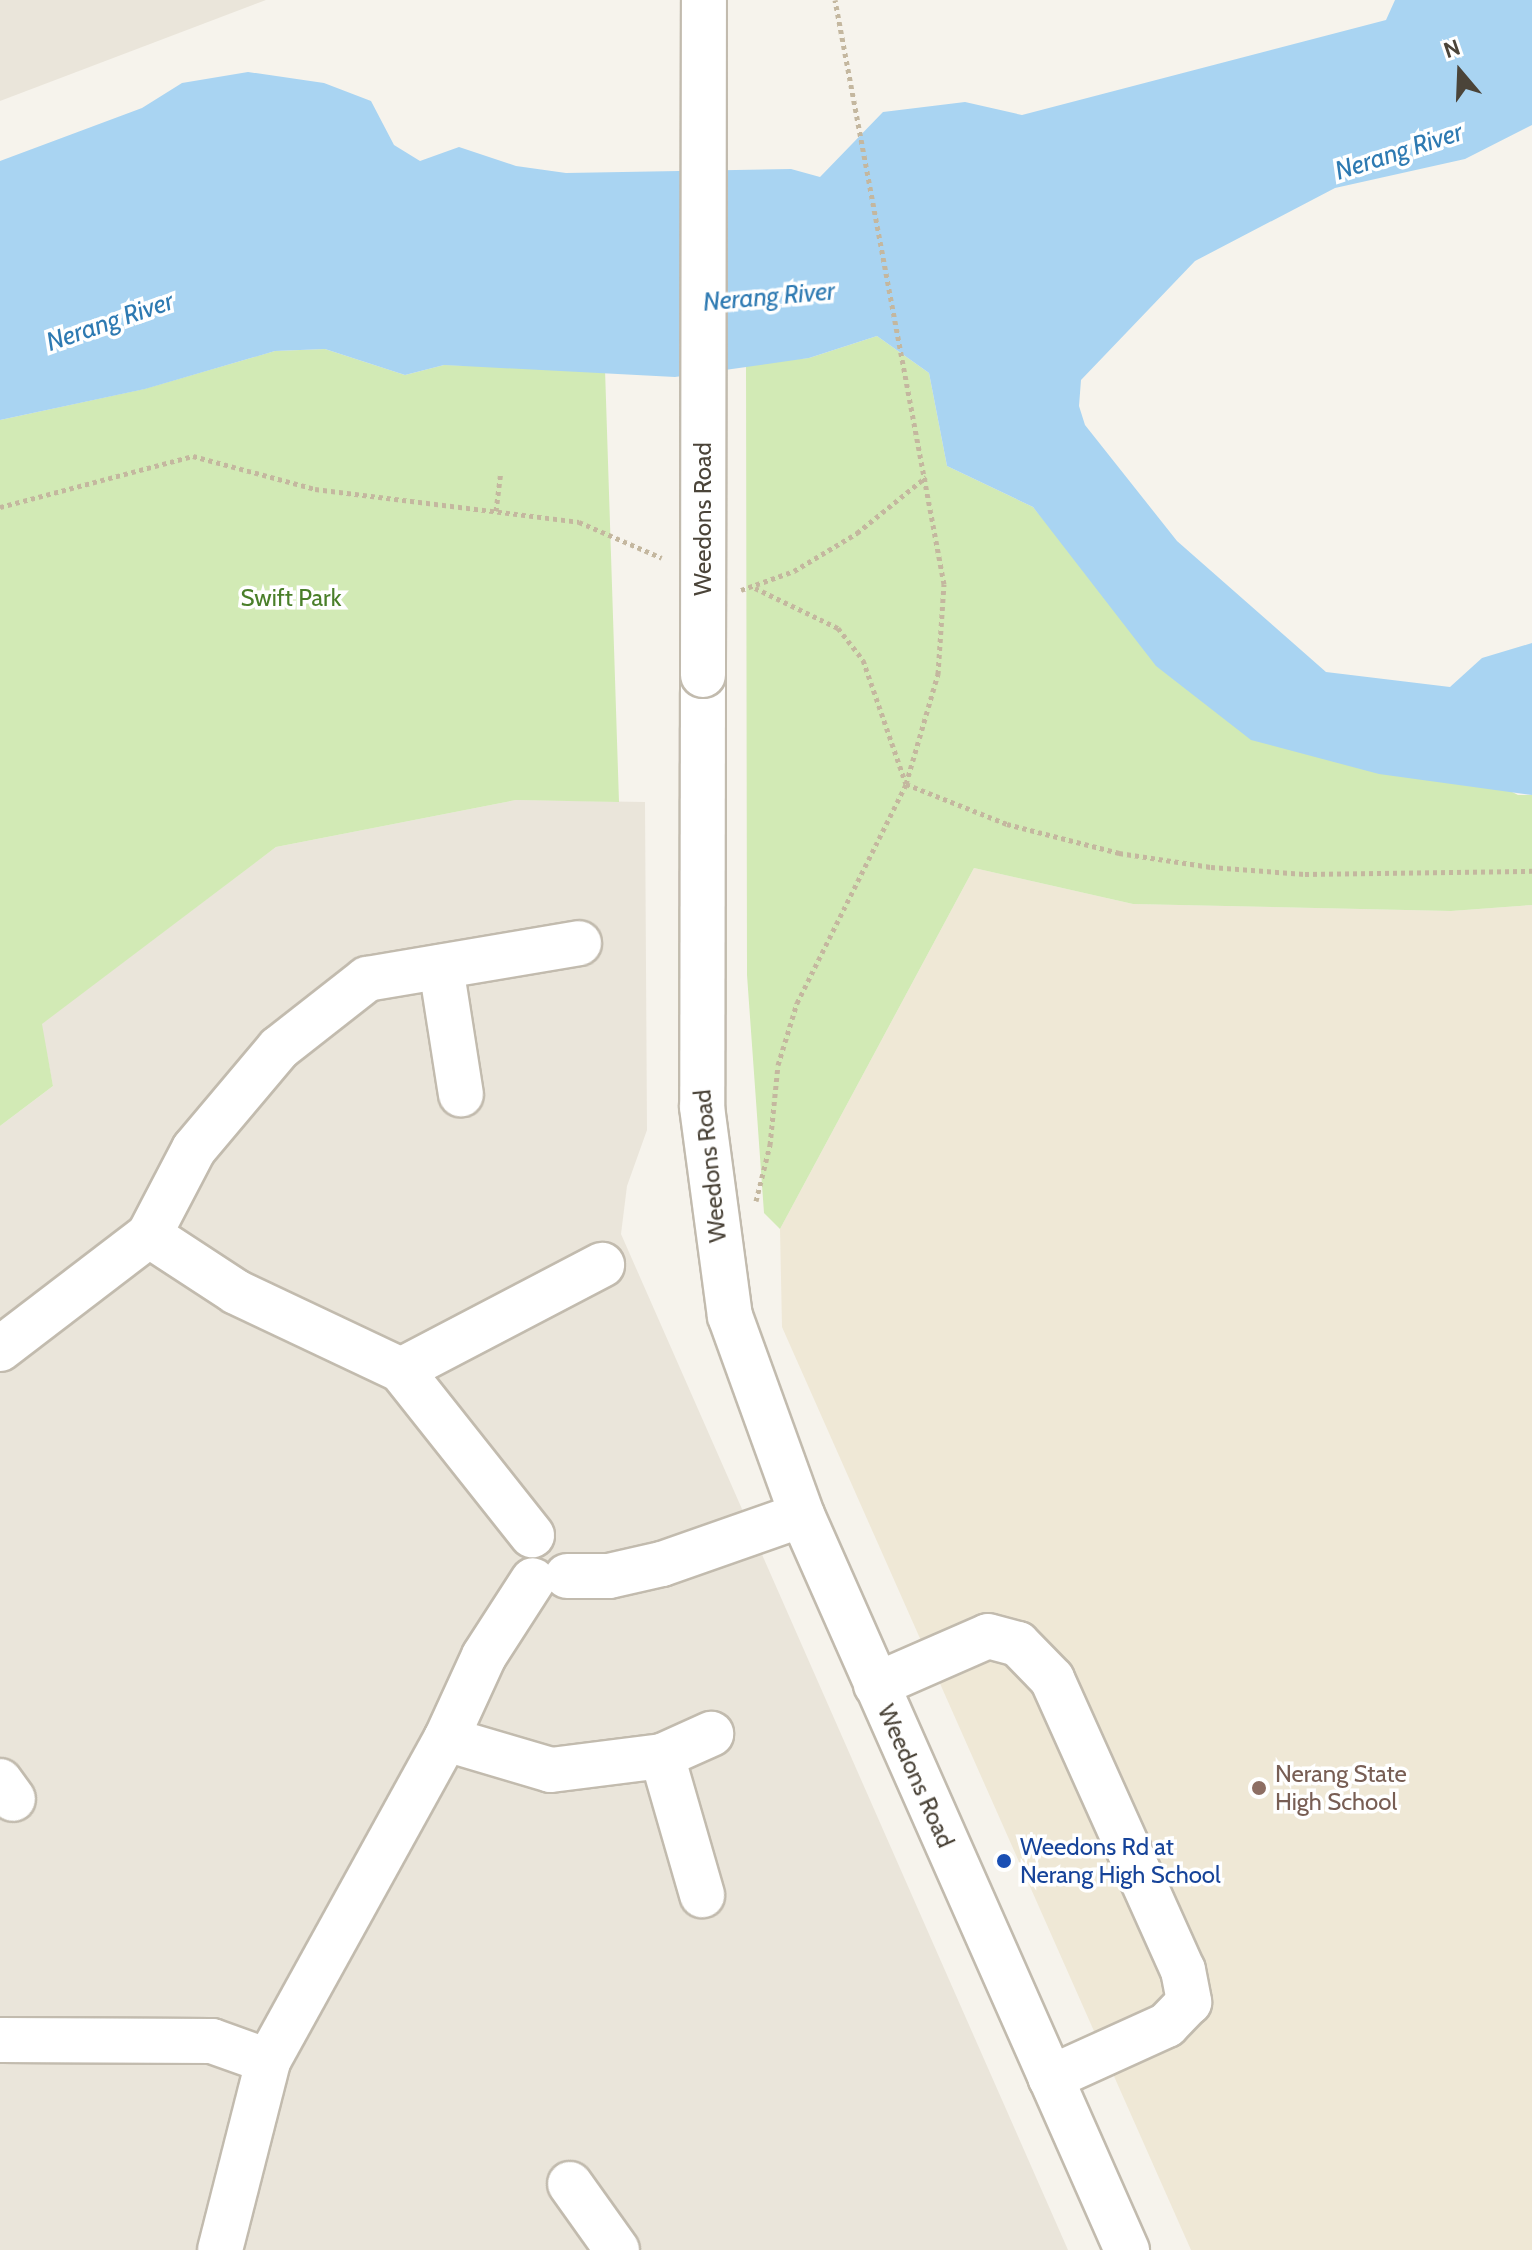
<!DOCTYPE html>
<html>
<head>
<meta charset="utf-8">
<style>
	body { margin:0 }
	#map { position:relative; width:1532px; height:2250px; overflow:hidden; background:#f6f3ec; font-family:Cabin,sans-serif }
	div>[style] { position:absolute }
	.residential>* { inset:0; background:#eae5da }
	.education>* { inset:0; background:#efe8d6 }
	.green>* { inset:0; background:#d2eab5 }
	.water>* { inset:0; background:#a9d4f2 }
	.path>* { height:5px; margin-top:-2.5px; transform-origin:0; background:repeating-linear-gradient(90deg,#c4b79f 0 4px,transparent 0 8px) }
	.roads { filter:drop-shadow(2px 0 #c2bbae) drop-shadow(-2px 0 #c2bbae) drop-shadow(0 2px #c2bbae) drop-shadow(0 -2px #c2bbae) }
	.minor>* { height:44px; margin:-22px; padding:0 22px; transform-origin:22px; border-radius:22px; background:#fff }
	.bridges { filter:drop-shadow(2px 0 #c2bbae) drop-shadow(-2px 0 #c2bbae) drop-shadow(0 2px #c2bbae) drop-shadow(0 -2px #c2bbae) }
	.minor-bridge>* { height:44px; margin:-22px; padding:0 22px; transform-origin:22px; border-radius:22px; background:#fff }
	.dots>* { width:22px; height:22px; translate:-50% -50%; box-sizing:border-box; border:4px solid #fff; border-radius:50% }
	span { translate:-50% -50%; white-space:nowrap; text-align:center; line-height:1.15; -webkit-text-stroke:7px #fff; paint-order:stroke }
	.street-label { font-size:24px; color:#4b4439 }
	.park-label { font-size:24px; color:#4a7f2a }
	.education-label { font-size:24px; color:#785e54 }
	.left { translate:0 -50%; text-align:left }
	.transit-label { font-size:24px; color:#164399 }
	.water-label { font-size:26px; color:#2e7ab2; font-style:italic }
	.north { position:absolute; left:1420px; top:32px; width:80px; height:80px; -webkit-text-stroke:6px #fff; paint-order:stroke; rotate:341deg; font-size:22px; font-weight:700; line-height:32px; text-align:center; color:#4b4439 }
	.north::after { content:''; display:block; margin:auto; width:28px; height:36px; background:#4b4439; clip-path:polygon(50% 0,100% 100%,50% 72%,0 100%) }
</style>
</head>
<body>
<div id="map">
	<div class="residential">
		<i style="clip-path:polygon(0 0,266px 0,0 101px)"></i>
		<i style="clip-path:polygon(516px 800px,645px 802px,647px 1130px,627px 1186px,621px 1234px,1068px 2250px,0 2250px,0 1126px,53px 1086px,41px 1024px,276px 847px)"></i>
	</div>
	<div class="education">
		<i style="clip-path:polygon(974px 868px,1133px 904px,1451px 911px,1532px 905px,1532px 2250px,1191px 2250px,782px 1327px,780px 1229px)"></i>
	</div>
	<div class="green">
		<i style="clip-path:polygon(877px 336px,929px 373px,947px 466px,1033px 507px,1090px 576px,1518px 795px,1532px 795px,1532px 905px,1451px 911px,1133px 904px,974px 868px,780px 1229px,764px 1213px,747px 975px,746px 364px,809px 358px)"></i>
		<i style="clip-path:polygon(325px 349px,405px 375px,444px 365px,605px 369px,619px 802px,516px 800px,276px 847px,42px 1024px,53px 1086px,0 1126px,0 420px,144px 389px,275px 351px)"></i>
	</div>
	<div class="water">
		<i style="clip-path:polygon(1395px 0,1532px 0,1532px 125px,1465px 159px,1335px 188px,1195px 261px,1081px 380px,1079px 406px,1085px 425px,1177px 541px,1326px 672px,1450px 687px,1482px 658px,1532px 643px,1532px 795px,1379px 774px,1251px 740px,1156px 666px,1033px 507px,947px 466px,929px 373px,877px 336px,809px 358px,675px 377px,444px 365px,405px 375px,325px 349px,275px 351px,145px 389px,0 420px,0 161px,142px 108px,182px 83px,248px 72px,324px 83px,371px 101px,394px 145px,420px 161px,459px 147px,516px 166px,566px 173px,791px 169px,820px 177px,883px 112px,965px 102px,1022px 115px,1386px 20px)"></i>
	</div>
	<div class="path">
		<i style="left:0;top:507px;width:200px;rotate:-14.8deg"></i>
		<i style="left:193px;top:456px;width:126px;rotate:15.1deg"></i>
		<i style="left:315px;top:489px;width:266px;rotate:7.1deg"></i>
		<i style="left:579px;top:522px;width:90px;rotate:23.4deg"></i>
		<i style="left:496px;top:511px;width:39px;rotate:-83deg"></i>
		<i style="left:755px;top:588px;width:92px;rotate:25.7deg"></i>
		<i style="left:838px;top:628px;width:41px;rotate:52deg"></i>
		<i style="left:863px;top:660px;width:131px;rotate:70.9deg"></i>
		<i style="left:906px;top:784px;width:109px;rotate:21.6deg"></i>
		<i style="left:1007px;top:824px;width:116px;rotate:14.5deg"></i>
		<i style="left:1119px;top:853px;width:93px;rotate:8.7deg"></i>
		<i style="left:1211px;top:867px;width:94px;rotate:4.3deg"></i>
		<i style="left:1305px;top:874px;width:227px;rotate:-0.8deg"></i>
		<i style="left:741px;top:590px;width:56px;rotate:-19.7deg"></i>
		<i style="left:794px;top:571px;width:74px;rotate:-31.1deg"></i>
		<i style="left:857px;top:533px;width:89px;rotate:-39.1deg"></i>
		<i style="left:756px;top:1201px;width:58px;rotate:-76deg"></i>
		<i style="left:770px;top:1145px;width:80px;rotate:-84.3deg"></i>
		<i style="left:778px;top:1065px;width:65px;rotate:-73deg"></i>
		<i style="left:797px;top:1003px;width:245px;rotate:-63.5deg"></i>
		<i style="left:906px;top:784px;width:115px;rotate:-73.8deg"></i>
		<i style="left:938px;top:674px;width:90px;rotate:-86.2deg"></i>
		<i style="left:944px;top:584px;width:594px;rotate:-100.57deg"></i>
	</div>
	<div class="roads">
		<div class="minor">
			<i style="left:703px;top:675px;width:432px;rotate:90.1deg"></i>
			<i style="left:702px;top:1107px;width:211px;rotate:82.4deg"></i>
			<i style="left:730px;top:1316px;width:212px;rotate:70.1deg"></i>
			<i style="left:802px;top:1515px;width:804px;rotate:66.15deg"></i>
			<i style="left:441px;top:967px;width:129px;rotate:81.1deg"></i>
			<i style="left:149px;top:1235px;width:104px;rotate:33.2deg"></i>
			<i style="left:236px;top:1292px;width:183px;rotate:25.3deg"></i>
			<i style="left:401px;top:1370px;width:211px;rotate:51.6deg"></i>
			<i style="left:0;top:1349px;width:188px;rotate:-37.4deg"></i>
			<i style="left:149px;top:1235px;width:97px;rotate:-62.4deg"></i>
			<i style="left:194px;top:1149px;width:132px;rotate:-49.9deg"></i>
			<i style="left:279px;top:1048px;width:112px;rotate:-38.1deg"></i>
			<i style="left:367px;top:979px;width:215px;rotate:-9.6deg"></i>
			<i style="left:401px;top:1370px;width:227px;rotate:-27.6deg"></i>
			<i style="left:567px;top:1576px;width:42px"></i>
			<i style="left:609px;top:1576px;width:54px;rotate:-12.8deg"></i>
			<i style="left:662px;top:1564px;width:148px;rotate:-19.3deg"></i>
			<i style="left:876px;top:1685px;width:122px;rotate:-23.6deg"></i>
			<i style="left:988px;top:1636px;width:31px;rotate:15deg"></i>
			<i style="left:1018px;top:1644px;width:49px;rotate:45.8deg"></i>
			<i style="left:1052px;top:1679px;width:319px;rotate:65.8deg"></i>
			<i style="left:1183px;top:1970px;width:33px;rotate:79deg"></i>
			<i style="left:1189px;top:2002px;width:32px;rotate:134deg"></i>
			<i style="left:1167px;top:2025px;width:128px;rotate:155.6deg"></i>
			<i style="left:446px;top:1739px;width:109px;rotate:16.4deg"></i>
			<i style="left:551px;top:1770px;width:112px;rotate:-7.2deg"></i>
			<i style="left:662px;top:1756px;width:54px;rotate:-24.2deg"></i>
			<i style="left:662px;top:1756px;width:145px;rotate:73.9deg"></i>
			<i style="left:0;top:1781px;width:22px;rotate:54deg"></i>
			<i style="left:0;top:2040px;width:212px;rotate:0.3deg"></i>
			<i style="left:212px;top:2041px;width:59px;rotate:19.7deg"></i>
			<i style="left:570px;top:2184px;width:81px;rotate:54.5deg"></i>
			<i style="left:220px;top:2250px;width:195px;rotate:-75.7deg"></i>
			<i style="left:268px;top:2061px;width:368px;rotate:-61.1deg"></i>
			<i style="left:446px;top:1739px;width:91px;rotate:-65.4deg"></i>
			<i style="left:484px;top:1656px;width:90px;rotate:-57.2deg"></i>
		</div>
	</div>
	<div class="bridges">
		<div class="minor-bridge">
			<i style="left:703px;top:675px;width:675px;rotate:-89.92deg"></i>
		</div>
	</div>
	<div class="dots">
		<i style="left:1259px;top:1788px;background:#8d6e63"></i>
		<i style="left:1004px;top:1861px;background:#1a4fb4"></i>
	</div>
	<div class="street-label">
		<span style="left:703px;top:519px;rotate:-90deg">Weedons Road</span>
		<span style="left:710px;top:1166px;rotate:-96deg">Weedons Road</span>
		<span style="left:916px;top:1776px;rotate:66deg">Weedons Road</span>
	</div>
	<div class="park-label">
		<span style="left:291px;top:598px">Swift Park</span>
	</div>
	<div class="education-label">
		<span class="left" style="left:1275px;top:1788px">Nerang State<br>High School</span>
	</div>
	<div class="transit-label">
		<span class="left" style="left:1020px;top:1861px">Weedons Rd at<br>Nerang High School</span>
	</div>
	<div class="water-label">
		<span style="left:1399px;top:152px;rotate:-18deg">Nerang River</span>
		<span style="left:769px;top:297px;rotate:-5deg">Nerang River</span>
		<span style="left:110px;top:322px;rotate:-19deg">Nerang River</span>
	</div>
	<div class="north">N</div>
</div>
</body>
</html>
